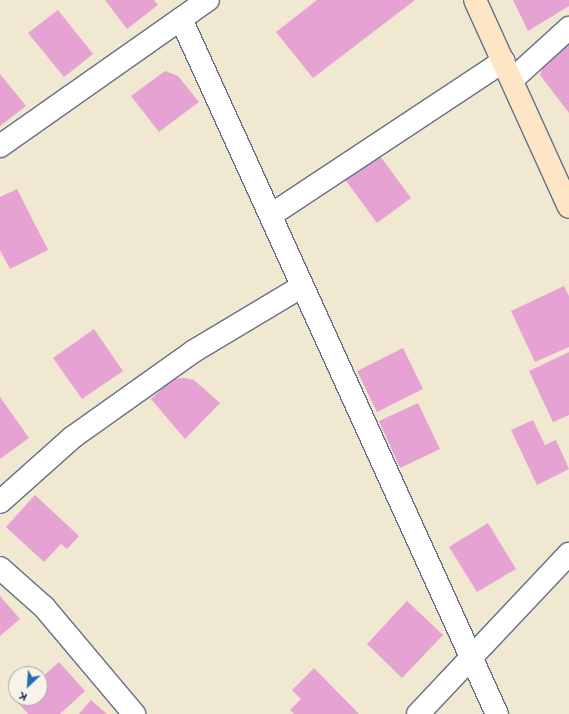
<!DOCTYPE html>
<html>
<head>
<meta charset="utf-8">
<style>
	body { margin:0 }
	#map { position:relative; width:569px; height:714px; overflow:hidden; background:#f0e8d0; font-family:Itim,sans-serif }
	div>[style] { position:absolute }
	.building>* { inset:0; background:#e7a2d4 }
	.roads { filter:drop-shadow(1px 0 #667086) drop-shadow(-1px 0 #667086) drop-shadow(0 1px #667086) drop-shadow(0 -1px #667086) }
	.street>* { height:22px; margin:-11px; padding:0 11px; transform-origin:11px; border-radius:11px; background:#fff }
	.secondary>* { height:22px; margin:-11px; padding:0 11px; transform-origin:11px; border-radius:11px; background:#fde5c5 }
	span { translate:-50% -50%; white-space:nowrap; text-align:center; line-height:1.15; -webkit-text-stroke:3px #f7f3e8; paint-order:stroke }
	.north { position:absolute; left:8px; top:666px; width:40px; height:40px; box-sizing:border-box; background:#f7f3e8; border:1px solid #9fa5b1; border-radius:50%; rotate:205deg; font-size:11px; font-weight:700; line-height:16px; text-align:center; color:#1b2f5e }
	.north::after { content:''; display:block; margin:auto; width:14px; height:18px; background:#1f6fb2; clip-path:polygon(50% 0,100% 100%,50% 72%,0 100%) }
</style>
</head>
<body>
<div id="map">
	<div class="building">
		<i style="clip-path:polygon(105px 0,154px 0,158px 5px,127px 29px)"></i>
		<i style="clip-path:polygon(317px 0,415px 0,313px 78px,276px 32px)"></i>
		<i style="clip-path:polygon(513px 0,569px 0,569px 6px,528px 31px)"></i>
		<i style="clip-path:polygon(58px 10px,93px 54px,64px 77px,28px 33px)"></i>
		<i style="clip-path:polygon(569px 44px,569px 113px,540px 75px,544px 63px)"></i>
		<i style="clip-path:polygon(165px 71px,178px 76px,199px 102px,159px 132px,131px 96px)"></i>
		<i style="clip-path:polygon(0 74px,26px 106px,0 126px)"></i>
		<i style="clip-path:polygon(375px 149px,411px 198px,377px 223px,341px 174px)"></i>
		<i style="clip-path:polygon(17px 189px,48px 250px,10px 269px,0 250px,0 197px)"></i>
		<i style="clip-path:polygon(564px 286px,569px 296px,569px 347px,535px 362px,511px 311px)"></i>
		<i style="clip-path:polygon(94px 329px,123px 371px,82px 399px,53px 358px)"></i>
		<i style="clip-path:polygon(403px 348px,423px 389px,377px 412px,357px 371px)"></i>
		<i style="clip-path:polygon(569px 352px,569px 415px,553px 422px,529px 371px)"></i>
		<i style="clip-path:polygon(184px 378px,194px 380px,220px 403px,185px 439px,151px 399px,172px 379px)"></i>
		<i style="clip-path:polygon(0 397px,29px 438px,0 459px)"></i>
		<i style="clip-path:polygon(418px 403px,440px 449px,400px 468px,379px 421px)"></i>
		<i style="clip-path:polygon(533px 420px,545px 445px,556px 440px,569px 469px,537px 485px,511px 430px)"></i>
		<i style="clip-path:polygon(35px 495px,79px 536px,67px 549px,61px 544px,44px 562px,6px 527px)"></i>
		<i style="clip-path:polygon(488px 523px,516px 569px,477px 592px,449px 547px)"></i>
		<i style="clip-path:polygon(0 596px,20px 619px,0 636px)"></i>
		<i style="clip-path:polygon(407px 601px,443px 635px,402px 678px,367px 644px)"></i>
		<i style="clip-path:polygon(59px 662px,85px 691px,60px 714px,28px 714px,16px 700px,40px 698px,40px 679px)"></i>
		<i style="clip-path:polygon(314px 668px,359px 714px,294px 714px,290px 710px,301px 699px,292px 690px)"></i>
		<i style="clip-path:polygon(91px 700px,107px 714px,79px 714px)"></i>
	</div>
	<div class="roads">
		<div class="street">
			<i style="left:181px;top:19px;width:763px;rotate:65.55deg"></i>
			<i style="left:513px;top:79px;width:76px;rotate:-42.3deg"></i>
			<i style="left:0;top:146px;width:254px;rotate:-35.1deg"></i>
			<i style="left:271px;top:215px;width:279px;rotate:-33.5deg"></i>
			<i style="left:0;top:502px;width:98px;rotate:-41.7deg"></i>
			<i style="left:73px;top:437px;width:148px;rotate:-35.4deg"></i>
			<i style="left:194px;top:351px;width:125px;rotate:-30.9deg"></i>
			<i style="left:0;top:568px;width:59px;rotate:41.6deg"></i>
			<i style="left:44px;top:607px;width:140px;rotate:49.9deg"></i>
			<i style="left:418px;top:714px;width:220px;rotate:-46.7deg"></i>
		</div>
		<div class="secondary">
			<i style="left:475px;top:0;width:227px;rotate:65.6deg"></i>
		</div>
	</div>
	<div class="north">K</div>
</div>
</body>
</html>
